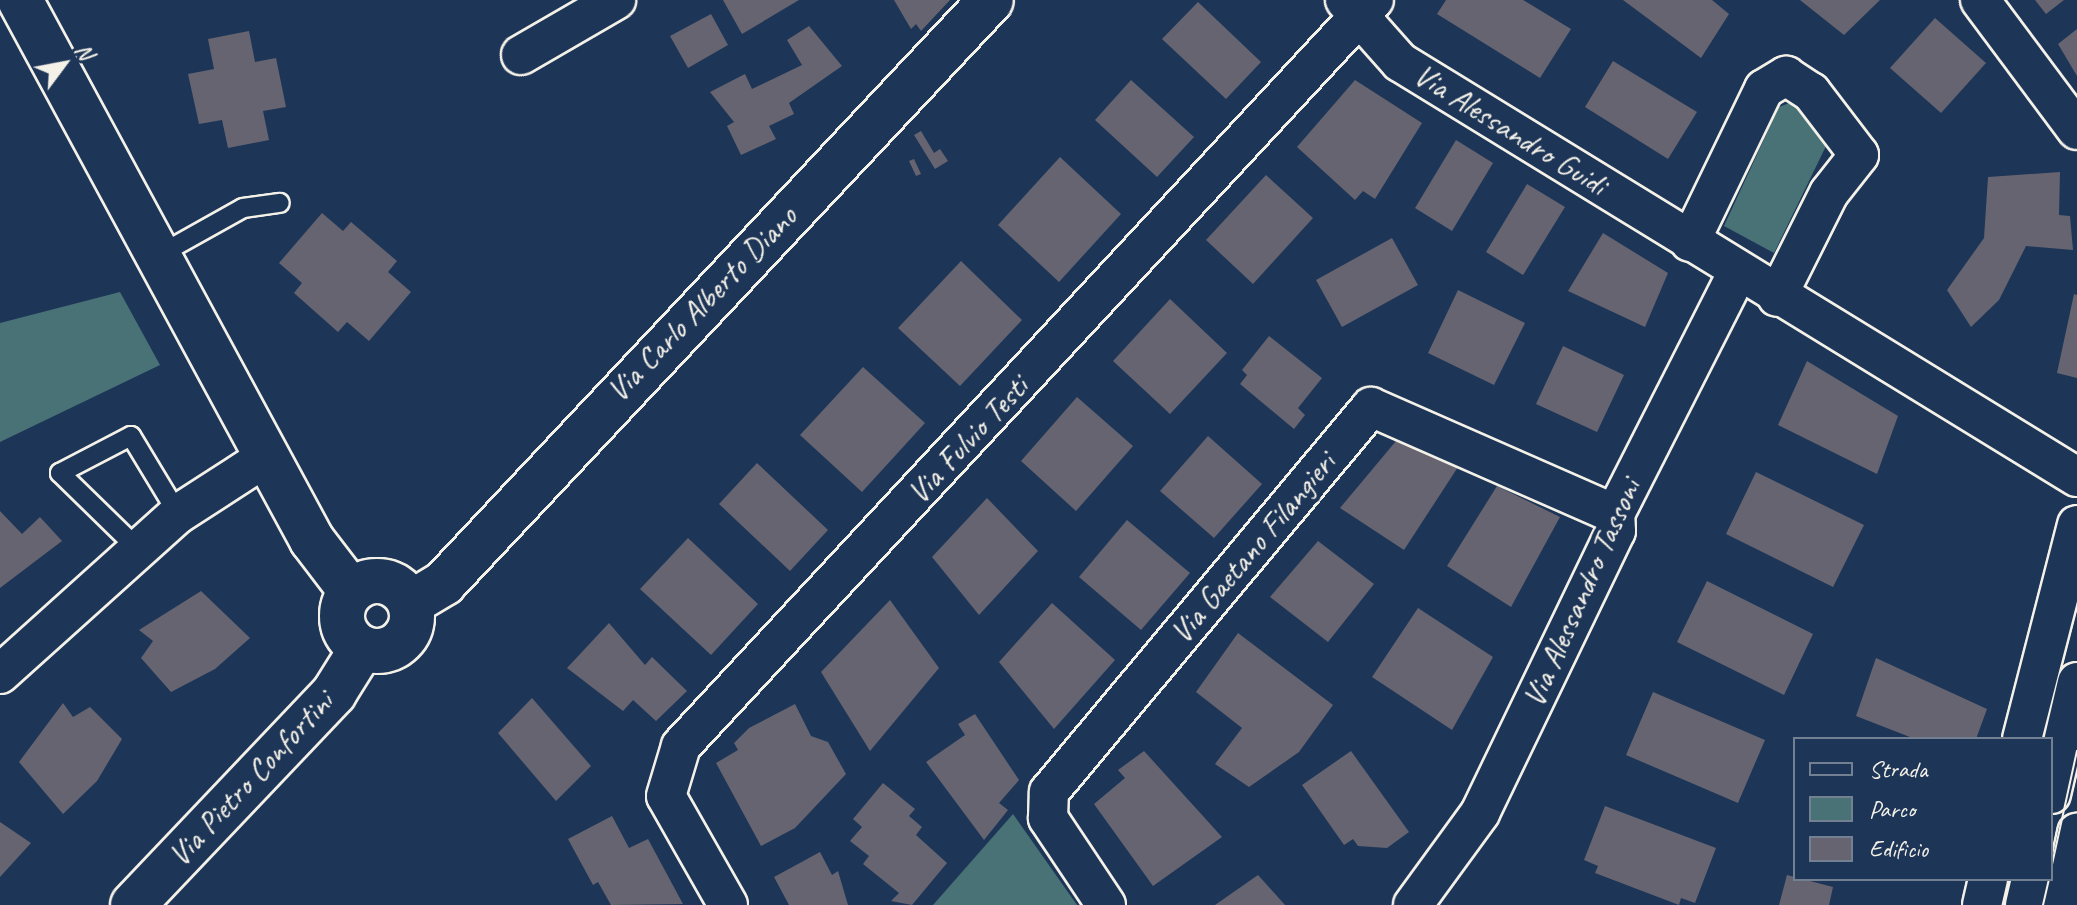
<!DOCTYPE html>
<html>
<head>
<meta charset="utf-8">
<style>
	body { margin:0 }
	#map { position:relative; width:2077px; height:905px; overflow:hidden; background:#1d3557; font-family:Caveat,sans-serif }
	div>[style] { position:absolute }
	.green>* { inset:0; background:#497276 }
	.building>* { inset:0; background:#666470 }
	.roads { filter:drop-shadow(2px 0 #f4f1e8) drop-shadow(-2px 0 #f4f1e8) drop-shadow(0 2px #f4f1e8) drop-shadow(0 -2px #f4f1e8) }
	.service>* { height:18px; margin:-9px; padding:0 9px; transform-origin:9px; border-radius:9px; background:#1d3557 }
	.minor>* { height:38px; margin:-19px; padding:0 19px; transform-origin:19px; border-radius:19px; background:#1d3557 }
	.tertiary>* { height:44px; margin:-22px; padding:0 22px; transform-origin:22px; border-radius:22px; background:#1d3557 }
	.secondary>* { height:44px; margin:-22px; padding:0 22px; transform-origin:22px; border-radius:22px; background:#1d3557 }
	.secondary>.ring { margin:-22px; padding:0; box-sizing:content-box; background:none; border:44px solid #1d3557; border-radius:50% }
	.tram>* { height:2px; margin:-1px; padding:0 1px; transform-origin:1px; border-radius:1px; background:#f4f1e8 }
	span { translate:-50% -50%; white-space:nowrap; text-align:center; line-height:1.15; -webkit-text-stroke:8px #1d3557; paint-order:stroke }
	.street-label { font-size:32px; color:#f4f1e8 }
	.legend { position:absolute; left:1793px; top:737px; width:260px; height:144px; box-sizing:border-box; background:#1d3557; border:2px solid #738091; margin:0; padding:10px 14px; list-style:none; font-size:24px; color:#f4f1e8 }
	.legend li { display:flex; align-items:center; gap:16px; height:40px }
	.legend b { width:40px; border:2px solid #738091 }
	.north { position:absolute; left:24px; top:24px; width:80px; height:80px; -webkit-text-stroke:6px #1d3557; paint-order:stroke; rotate:58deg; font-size:22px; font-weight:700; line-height:32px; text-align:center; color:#f4f1e8 }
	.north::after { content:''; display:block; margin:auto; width:28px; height:36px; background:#f4f1e8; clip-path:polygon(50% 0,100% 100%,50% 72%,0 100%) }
</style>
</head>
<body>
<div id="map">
	<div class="green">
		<i style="clip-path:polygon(1792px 102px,1828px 142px,1774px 253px,1724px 226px,1779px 107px)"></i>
		<i style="clip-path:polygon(120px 292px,160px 365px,0 442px,0 323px)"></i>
		<i style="clip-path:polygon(1013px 814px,1077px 905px,933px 905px)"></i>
	</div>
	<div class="building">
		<i style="clip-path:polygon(723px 0,799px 0,742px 34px)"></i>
		<i style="clip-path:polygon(894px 0,950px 0,921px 31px,916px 24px,911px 29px)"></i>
		<i style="clip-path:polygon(1446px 0,1523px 0,1571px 29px,1540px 78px,1437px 14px)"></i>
		<i style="clip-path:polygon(1623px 0,1712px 0,1729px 14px,1701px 58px)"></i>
		<i style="clip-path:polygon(1800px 0,1880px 0,1844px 35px)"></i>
		<i style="clip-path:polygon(2035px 0,2064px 0,2046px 14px)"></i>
		<i style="clip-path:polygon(1198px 2px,1261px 62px,1226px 99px,1162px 39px)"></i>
		<i style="clip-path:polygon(711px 14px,728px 45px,688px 68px,670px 36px)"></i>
		<i style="clip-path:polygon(1935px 18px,1986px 63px,1941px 113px,1890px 68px)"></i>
		<i style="clip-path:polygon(809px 26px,842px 66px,789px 103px,794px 114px,769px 126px,776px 139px,741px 155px,727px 126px,734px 122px,710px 92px,745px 74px,752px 89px,802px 65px,787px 40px)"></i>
		<i style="clip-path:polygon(2077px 29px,2077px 76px,2058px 44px)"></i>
		<i style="clip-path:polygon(249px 31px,255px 62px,276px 58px,286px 107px,263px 111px,269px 140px,228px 148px,222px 120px,199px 124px,188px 74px,214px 69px,208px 39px)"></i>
		<i style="clip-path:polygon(1613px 61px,1697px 112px,1668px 159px,1585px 107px)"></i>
		<i style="clip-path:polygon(1131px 80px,1194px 137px,1157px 177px,1095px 120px)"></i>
		<i style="clip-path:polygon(1355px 80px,1422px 123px,1375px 199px,1363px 191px,1355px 200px,1297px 147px)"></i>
		<i style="clip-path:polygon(921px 131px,934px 153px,940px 149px,948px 161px,935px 169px,914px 135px)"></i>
		<i style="clip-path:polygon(1456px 140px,1493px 163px,1452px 231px,1415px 208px)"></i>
		<i style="clip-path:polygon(1060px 157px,1121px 214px,1059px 282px,998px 225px)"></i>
		<i style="clip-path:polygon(914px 159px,921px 174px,916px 176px,909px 161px)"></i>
		<i style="clip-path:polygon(2060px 172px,2059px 215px,2070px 216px,2073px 250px,2026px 246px,1999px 300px,1971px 327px,1947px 290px,1984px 238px,1988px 177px)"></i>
		<i style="clip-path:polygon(1266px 175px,1313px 218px,1253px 284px,1206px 240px)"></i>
		<i style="clip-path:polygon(1527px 184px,1565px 207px,1523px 275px,1486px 252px)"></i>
		<i style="clip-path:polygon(322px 213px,343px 231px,351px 222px,397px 261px,388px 272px,411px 292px,369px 341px,347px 322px,338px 332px,294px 293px,302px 283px,279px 263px)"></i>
		<i style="clip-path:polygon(1603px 233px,1668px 273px,1645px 327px,1568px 291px)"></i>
		<i style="clip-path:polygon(1392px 238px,1418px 285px,1342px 327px,1316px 280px)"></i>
		<i style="clip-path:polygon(961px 261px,1022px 320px,960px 386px,898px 328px)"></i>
		<i style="clip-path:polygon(1458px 290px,1525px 323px,1494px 385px,1428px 353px)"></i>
		<i style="clip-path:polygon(2074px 294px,2077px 295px,2077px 378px,2057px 373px)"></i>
		<i style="clip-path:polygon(1170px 299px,1227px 353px,1170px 414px,1113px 361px)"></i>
		<i style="clip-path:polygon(1269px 336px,1322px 378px,1298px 408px,1305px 415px,1294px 429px,1240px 384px,1247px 375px,1242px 370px)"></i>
		<i style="clip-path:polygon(1563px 346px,1624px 375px,1597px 432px,1536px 404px)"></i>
		<i style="clip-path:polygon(1807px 361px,1898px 416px,1877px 474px,1778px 425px)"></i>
		<i style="clip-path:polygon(863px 367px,925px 423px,862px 492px,800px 435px)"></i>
		<i style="clip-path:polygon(1077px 397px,1133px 446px,1076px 511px,1021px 461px)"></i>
		<i style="clip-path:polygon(1208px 436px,1262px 484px,1214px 538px,1160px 491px)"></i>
		<i style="clip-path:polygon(1396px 441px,1458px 467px,1404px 550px,1340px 508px)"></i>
		<i style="clip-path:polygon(757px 463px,828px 530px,790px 571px,719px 504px)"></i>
		<i style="clip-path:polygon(1756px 472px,1864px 525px,1833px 587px,1726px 534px)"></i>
		<i style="clip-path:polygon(1497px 486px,1560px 517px,1511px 607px,1447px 566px)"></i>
		<i style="clip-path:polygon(987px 498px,1038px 551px,979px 615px,932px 557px)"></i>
		<i style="clip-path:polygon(0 511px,22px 534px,40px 517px,62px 541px,0 588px)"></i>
		<i style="clip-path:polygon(1127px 520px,1190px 573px,1141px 630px,1079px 577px)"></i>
		<i style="clip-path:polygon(688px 538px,758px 604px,711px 655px,640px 589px)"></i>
		<i style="clip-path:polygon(1318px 541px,1374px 584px,1328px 642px,1270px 597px)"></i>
		<i style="clip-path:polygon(1707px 581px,1813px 634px,1784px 695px,1677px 642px)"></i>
		<i style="clip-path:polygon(201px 591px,250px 638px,215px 669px,171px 692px,141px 658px,153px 641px,139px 630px)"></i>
		<i style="clip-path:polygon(890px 600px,939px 668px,870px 751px,821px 672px)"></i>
		<i style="clip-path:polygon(1052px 603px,1115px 660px,1054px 729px,999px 662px)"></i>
		<i style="clip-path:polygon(1418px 608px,1493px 657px,1452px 730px,1372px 677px)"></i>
		<i style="clip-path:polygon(609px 623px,645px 665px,652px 657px,687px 691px,656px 721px,633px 700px,623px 711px,567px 668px)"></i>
		<i style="clip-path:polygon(1238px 633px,1333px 705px,1299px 752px,1249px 787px,1215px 764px,1242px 728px,1196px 692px)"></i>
		<i style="clip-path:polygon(1876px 658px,1987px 709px,1976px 739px,1915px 739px,1856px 716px)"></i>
		<i style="clip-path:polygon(1653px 692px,1765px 740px,1738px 803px,1626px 755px)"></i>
		<i style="clip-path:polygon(532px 698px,591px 766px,556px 801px,498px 733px)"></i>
		<i style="clip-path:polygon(63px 703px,73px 717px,90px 707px,122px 739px,97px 781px,63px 814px,19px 762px)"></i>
		<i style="clip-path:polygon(795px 704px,811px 736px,828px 742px,846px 774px,795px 828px,761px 846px,716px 763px,738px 750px,734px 743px,749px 728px)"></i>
		<i style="clip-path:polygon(975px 714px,1019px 780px,999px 803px,1008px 810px,984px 840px,926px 762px,965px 735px,958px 724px)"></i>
		<i style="clip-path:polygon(1144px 751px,1222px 837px,1153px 886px,1094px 804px,1125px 778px,1118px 770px)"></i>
		<i style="clip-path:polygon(1351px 751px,1409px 832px,1387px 848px,1358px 846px,1353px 839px,1344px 845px,1302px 785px)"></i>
		<i style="clip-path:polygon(883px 783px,915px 809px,909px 816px,922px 827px,916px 835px,947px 863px,912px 905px,891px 901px,899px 893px,863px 864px,869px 856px,850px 841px,862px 827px,853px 819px)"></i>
		<i style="clip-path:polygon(1605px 806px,1716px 848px,1695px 903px,1681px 898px,1679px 905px,1595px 873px,1598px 866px,1584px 860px)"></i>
		<i style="clip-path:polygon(612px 816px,629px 848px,648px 839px,683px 904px,611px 905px,598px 882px,593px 885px,568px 839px)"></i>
		<i style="clip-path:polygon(0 822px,31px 843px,0 877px)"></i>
		<i style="clip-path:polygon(820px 852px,832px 875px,838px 871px,848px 905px,789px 905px,774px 877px)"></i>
		<i style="clip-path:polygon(1258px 875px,1285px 905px,1215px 905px)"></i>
		<i style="clip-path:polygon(1787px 875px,1833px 887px,1829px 905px,1779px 905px)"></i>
	</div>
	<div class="roads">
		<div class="service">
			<i style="left:159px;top:255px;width:96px;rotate:-29.2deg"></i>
			<i style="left:243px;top:208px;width:37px;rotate:-8deg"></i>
			<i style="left:138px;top:549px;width:109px;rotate:-135.7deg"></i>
			<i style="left:60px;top:473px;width:80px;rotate:-27.5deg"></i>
			<i style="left:131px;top:436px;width:91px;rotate:58.9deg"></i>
		</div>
		<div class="minor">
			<i style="left:1345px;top:0;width:83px;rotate:48.4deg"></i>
			<i style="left:1400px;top:62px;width:794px;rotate:31.51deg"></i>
			<i style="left:1980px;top:0;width:162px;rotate:53.3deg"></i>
			<i style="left:521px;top:55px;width:110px;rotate:-30.1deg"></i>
			<i style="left:1690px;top:242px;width:170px;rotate:-64.2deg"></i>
			<i style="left:1764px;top:89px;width:26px;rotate:-31deg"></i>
			<i style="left:1786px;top:76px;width:30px;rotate:33deg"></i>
			<i style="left:1811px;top:92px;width:79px;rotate:52.7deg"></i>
			<i style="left:1859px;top:155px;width:48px;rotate:128.3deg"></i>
			<i style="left:1829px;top:193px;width:116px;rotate:116.6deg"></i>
			<i style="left:0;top:674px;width:239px;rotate:-42deg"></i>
			<i style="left:178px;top:514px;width:105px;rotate:-32.9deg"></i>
			<i style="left:2022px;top:739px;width:221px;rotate:-75.6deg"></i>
			<i style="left:2051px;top:794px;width:115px;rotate:-76.9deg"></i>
			<i style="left:728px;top:905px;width:125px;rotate:-119.6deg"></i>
			<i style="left:666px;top:796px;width:52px;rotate:-73.3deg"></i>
			<i style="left:681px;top:746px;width:1018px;rotate:-47.11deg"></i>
			<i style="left:1106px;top:905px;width:105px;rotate:-123.7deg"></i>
			<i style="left:1048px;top:818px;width:26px;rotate:-88deg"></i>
			<i style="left:1049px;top:792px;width:502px;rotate:-50.09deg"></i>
			<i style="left:1371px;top:407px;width:266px;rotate:23.7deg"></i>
			<i style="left:1413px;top:905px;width:114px;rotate:-53.9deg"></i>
			<i style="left:1480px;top:813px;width:313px;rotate:-64.3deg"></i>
			<i style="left:1616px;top:531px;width:17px;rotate:-93deg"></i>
			<i style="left:1615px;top:514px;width:271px;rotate:-63.1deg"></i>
			<i style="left:1982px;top:905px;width:27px;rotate:-77deg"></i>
			<i style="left:2025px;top:905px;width:27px;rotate:-77deg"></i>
			<i style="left:2062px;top:905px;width:74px;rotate:-78.2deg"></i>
		</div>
		<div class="tertiary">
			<i style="left:20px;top:0;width:614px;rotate:61.6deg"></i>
			<i style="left:312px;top:540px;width:64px;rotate:52.6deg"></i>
		</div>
		<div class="secondary">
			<i class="ring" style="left:342px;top:581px;width:26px;height:26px"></i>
			<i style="left:411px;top:603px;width:39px;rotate:-31deg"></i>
			<i style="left:444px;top:583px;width:799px;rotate:-46.82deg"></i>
			<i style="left:133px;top:905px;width:292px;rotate:-46.5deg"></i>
			<i style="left:334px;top:693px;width:53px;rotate:-58.1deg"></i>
		</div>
	</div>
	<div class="tram">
		<i style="left:2051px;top:869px;width:121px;rotate:-77.6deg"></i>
		<i style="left:2043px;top:905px;width:27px;rotate:-77deg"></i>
	</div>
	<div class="street-label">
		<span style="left:1510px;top:130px;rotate:32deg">Via Alessandro Guidi</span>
		<span style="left:702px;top:304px;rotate:-46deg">Via Carlo Alberto Diano</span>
		<span style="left:968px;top:440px;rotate:-47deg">Via Fulvio Testi</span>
		<span style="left:1253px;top:548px;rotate:-50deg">Via Gaetano Filangieri</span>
		<span style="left:1582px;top:593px;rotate:-66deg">Via Alessandro Tassoni</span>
		<span style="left:251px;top:779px;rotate:-47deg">Via Pietro Confortini</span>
	</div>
	<ul class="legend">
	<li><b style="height:10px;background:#1d3557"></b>Strada</li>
	<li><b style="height:22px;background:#497276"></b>Parco</li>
	<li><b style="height:22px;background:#666470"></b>Edificio</li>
	</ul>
	<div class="north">N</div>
</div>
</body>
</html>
